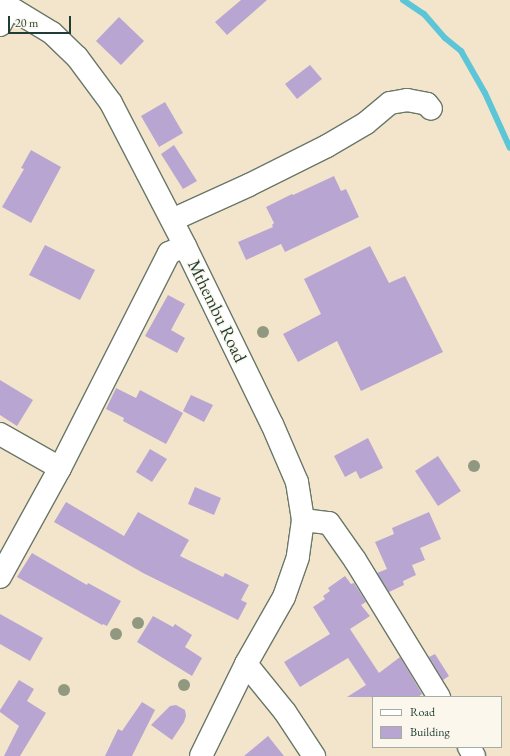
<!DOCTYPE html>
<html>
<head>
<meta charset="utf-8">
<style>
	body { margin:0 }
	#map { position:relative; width:510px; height:756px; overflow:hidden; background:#f3e5cb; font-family:"EB Garamond",serif }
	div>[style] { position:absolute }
	.stream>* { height:6px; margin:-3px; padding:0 3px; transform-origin:3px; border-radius:3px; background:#5cc6d8 }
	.building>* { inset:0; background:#b9a5d1 }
	.roads { filter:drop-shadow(1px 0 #697869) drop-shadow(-1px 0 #697869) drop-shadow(0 1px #697869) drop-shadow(0 -1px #697869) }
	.minor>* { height:22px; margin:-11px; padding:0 11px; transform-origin:11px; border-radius:11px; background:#fff }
	.trees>* { width:12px; height:12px; margin:-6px; border-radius:50%; background:#90997f }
	span { translate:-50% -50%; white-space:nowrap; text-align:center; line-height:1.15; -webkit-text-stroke:3px #fbf7ec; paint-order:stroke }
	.street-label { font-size:18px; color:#1f3d34 }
	.legend { position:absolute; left:372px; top:696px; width:130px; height:52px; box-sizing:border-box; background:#fbf7ec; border:1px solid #a3ada2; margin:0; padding:5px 7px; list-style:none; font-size:12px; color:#1f3d34 }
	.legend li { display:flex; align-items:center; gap:8px; height:20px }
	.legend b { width:20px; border:1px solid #a3ada2 }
	.scale { position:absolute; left:8px; top:16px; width:63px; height:18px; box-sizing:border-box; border:2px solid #1f3d34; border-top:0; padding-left:5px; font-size:12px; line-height:14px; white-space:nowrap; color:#1f3d34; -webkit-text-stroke:3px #fbf7ec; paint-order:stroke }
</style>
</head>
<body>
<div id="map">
	<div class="stream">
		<i style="left:403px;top:0;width:25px;rotate:34deg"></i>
		<i style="left:424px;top:14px;width:32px;rotate:49deg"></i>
		<i style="left:445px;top:38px;width:21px;rotate:39deg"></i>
		<i style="left:461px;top:51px;width:48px;rotate:60.3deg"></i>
		<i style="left:485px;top:93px;width:60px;rotate:65.6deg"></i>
	</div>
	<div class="building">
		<i style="clip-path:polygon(241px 0,267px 0,227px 35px,215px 22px)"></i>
		<i style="clip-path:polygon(119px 17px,144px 41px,121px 65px,96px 41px)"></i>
		<i style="clip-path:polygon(310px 65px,322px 79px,297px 99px,285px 84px)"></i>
		<i style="clip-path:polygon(165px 102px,183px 133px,159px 147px,141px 116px)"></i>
		<i style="clip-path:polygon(174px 145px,197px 181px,183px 189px,161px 154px)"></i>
		<i style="clip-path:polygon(31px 150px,61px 167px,31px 223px,2px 207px,24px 169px,21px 168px)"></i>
		<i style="clip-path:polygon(334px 176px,341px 191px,346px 189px,359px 217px,285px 252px,281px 244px,246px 260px,238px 242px,273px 227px,272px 225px,274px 223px,266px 207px,292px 194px,293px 195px)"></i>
		<i style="clip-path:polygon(45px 245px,95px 270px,80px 300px,29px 275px)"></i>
		<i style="clip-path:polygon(370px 246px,389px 283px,405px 276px,443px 352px,361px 391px,337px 341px,298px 362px,283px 334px,321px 314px,304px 279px)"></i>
		<i style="clip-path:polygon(168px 295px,185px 304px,171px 330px,185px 338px,177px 353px,145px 336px)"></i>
		<i style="clip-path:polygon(0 380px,33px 400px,17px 426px,0 415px)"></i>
		<i style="clip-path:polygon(116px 388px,136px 398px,140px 390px,183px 413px,166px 444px,123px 421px,124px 418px,106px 409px)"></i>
		<i style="clip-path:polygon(191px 395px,213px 405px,204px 422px,183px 411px)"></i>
		<i style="clip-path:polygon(368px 438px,383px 468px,360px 479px,356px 471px,345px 477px,334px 456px)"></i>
		<i style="clip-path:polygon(150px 449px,167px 459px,152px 482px,136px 472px)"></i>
		<i style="clip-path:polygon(438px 456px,461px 491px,438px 506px,415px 471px)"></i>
		<i style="clip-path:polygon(195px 487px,221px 498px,214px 515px,188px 504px)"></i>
		<i style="clip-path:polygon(66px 502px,124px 536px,138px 512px,189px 540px,180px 556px,223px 577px,225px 573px,249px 585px,241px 600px,247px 603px,238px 620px,143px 573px,54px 522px)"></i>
		<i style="clip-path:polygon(429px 512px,441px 539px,420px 548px,425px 560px,412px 565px,416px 575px,403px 581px,404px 585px,389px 592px,377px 573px,387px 569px,375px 542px,394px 534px,392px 528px)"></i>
		<i style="clip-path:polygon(32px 553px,87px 585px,88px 583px,121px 601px,107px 626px,103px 624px,102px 625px,17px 577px)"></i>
		<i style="clip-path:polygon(345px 576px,351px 584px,354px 583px,366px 602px,361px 605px,370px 616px,350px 629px,379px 673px,400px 657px,422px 694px,418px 697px,347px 697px,366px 685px,348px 658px,300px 687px,284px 662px,330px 634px,313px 607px,325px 599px,323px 596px,330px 591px,328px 588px)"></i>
		<i style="clip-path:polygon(0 614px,43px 638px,30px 661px,0 644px)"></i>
		<i style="clip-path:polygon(153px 616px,173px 627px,175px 624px,192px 635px,185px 647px,202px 658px,192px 676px,137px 642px)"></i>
		<i style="clip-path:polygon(435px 654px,449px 676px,443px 680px,429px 657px)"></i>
		<i style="clip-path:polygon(19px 680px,34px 689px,27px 701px,46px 713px,20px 756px,4px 756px,19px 726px,0 712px,0 710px)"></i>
		<i style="clip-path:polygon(142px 702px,155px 710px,132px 756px,105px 756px,118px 729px,122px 731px)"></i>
		<i style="clip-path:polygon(176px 705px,185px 710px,186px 716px,184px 722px,172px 740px,151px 725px,170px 706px)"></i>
		<i style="clip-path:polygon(268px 736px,284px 756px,244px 756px)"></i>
	</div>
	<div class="roads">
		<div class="minor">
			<i style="left:0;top:5px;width:9px;rotate:13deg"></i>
			<i style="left:9px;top:7px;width:50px;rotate:31.2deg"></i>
			<i style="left:52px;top:33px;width:35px;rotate:44deg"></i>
			<i style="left:77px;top:57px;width:57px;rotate:53.5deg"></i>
			<i style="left:111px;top:103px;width:161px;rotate:62.6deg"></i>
			<i style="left:185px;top:246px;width:198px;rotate:64deg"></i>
			<i style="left:272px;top:424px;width:63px;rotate:66.7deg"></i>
			<i style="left:297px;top:482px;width:38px;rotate:81deg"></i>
			<i style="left:303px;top:520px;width:37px;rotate:98deg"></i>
			<i style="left:298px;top:557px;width:42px;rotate:109.3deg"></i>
			<i style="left:284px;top:597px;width:77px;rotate:119.6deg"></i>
			<i style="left:246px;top:664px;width:102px;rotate:116.1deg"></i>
			<i style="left:0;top:25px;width:20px;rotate:-63deg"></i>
			<i style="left:172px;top:220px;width:85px;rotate:-24.4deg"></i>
			<i style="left:249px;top:185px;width:87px;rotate:-26.6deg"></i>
			<i style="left:327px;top:146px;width:45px;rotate:-30.5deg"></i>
			<i style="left:366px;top:123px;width:31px;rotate:-40deg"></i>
			<i style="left:390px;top:103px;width:17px;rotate:-10deg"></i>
			<i style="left:407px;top:100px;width:20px;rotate:11deg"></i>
			<i style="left:427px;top:104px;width:6px;rotate:51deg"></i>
			<i style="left:0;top:434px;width:69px;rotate:29.5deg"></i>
			<i style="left:303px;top:520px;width:26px;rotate:7deg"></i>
			<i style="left:329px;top:523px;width:45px;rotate:54.9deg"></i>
			<i style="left:355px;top:560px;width:161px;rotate:58.5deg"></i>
			<i style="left:0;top:577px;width:124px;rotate:-61.2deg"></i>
			<i style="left:60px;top:468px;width:241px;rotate:-63.1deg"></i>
			<i style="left:169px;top:253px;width:17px;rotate:-24deg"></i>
			<i style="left:246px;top:664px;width:62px;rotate:50.9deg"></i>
			<i style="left:285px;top:712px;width:53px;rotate:56.6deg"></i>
			<i style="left:469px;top:747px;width:10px;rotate:61deg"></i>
		</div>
	</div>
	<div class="trees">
		<i style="left:263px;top:332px"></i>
		<i style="left:474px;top:466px"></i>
		<i style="left:138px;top:623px"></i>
		<i style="left:116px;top:634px"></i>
		<i style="left:184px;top:685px"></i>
		<i style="left:64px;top:690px"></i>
	</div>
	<div class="street-label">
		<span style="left:217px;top:311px;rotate:64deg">Mthembu Road</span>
	</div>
	<ul class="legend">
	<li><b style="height:5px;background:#fff"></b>Road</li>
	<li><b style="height:11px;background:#b9a5d1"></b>Building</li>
	</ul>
	<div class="scale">20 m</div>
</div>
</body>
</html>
